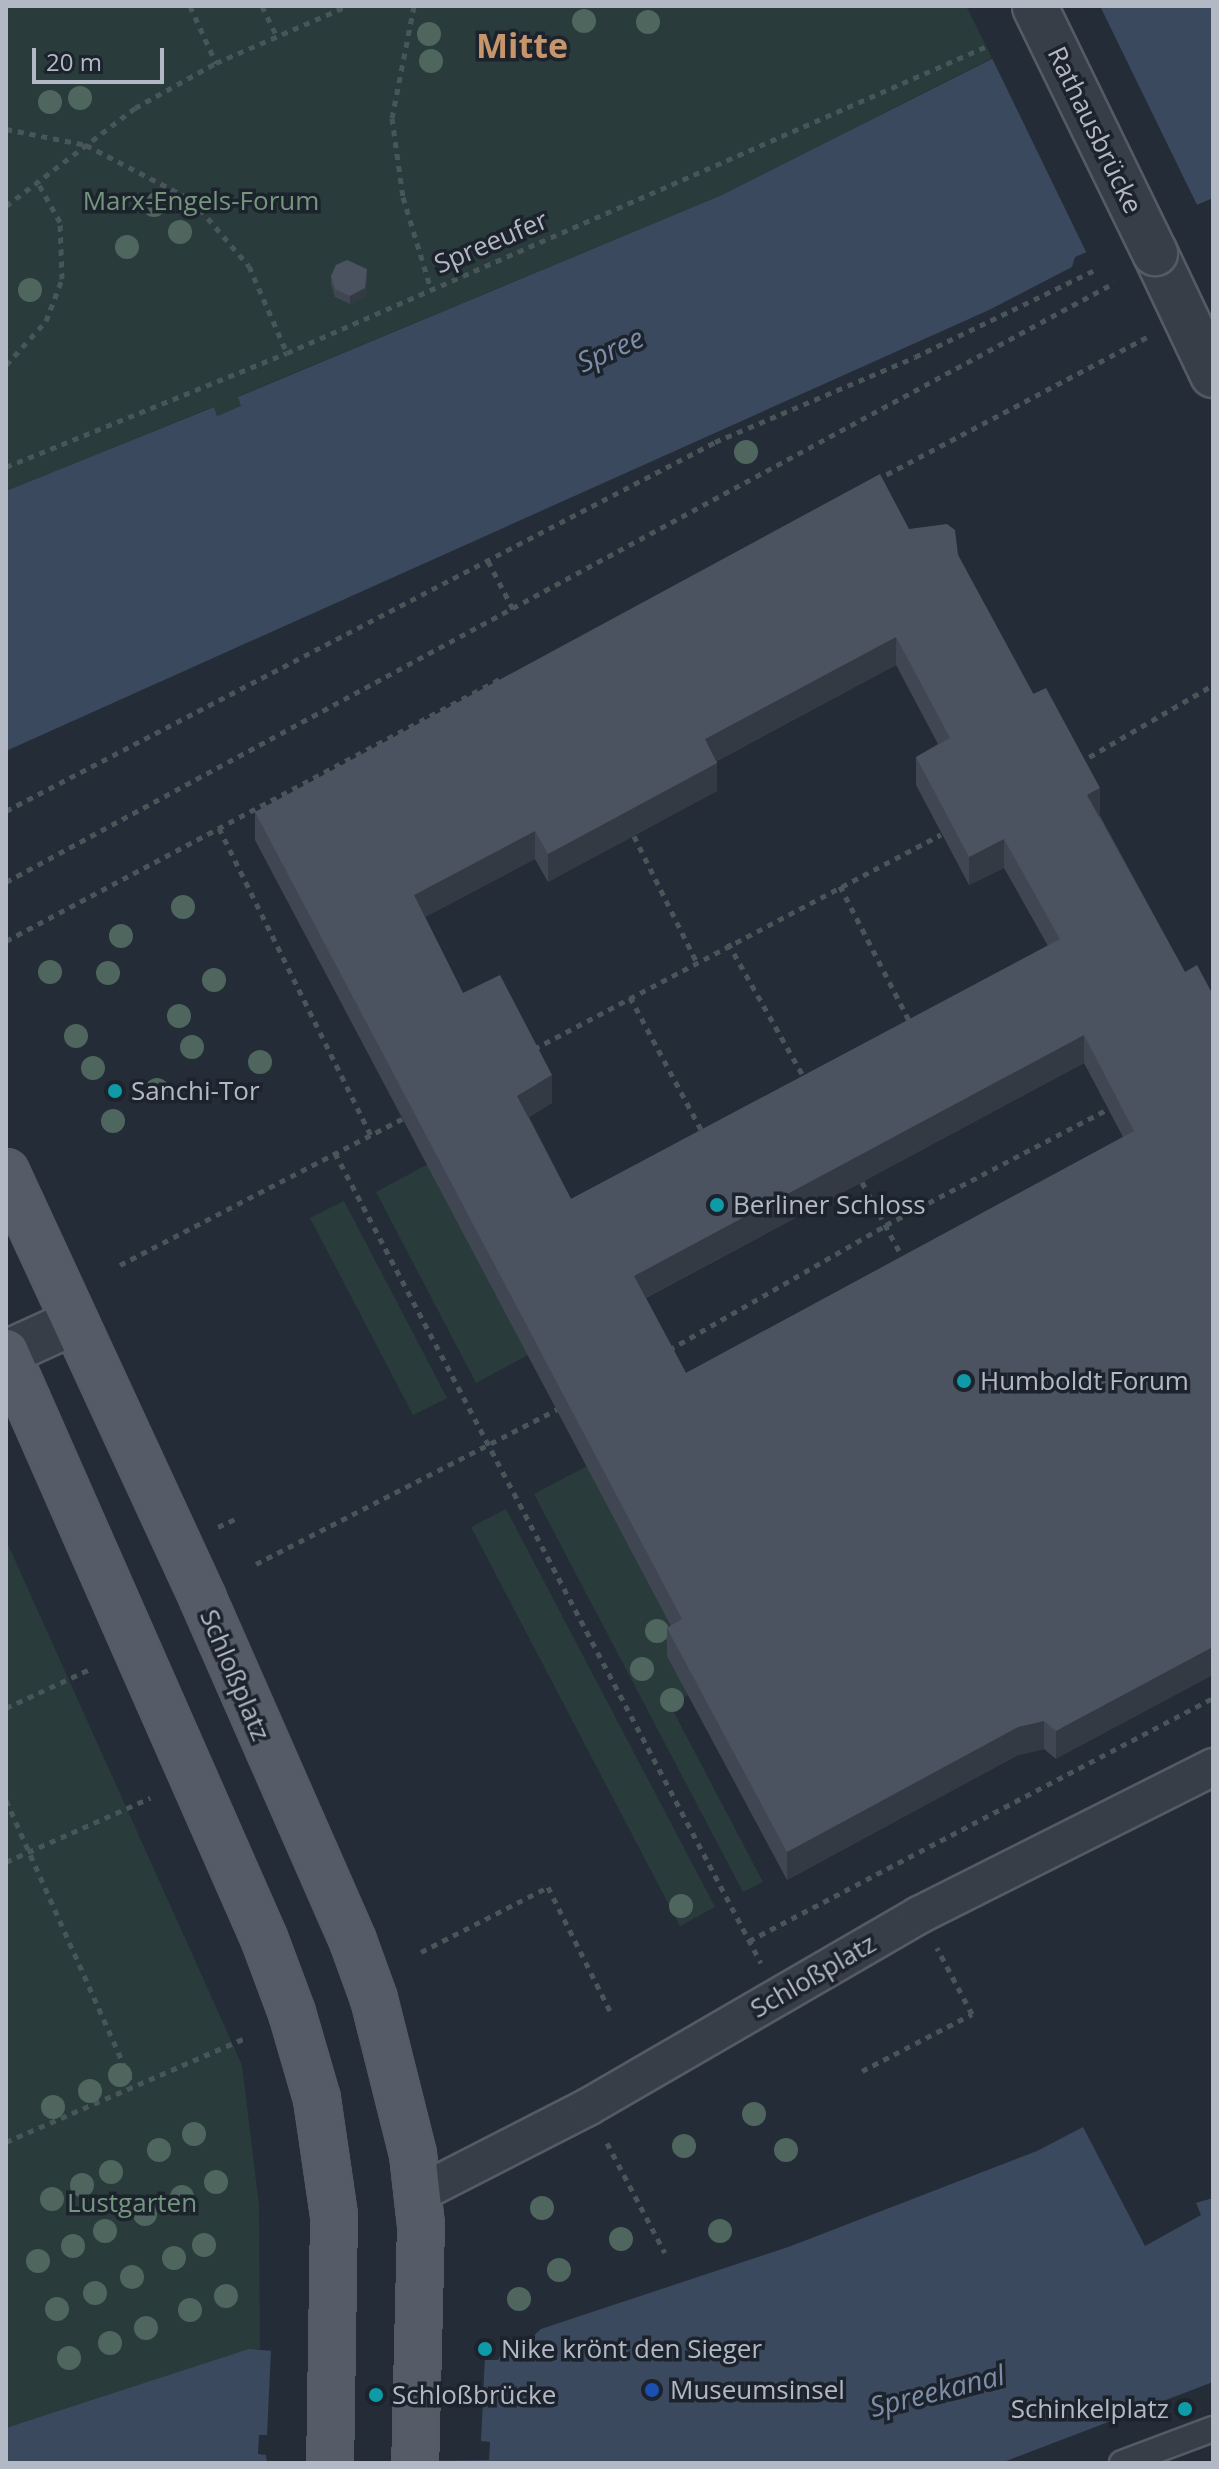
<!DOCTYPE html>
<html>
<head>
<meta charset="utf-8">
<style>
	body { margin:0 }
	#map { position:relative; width:1219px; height:2469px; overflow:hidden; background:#242c37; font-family:"Open Sans",sans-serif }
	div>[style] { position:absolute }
	.green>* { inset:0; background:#2a3b3c }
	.water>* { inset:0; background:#3b495e }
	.pier>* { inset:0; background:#242c37 }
	.path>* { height:5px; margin-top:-2.5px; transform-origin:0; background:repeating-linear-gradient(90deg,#485659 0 6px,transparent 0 12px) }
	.roads { filter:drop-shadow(2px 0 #555b65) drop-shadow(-2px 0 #555b65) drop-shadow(0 2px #555b65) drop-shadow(0 -2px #555b65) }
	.service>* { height:24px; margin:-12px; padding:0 12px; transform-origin:12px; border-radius:12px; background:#373e47 }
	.pedestrian>* { height:36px; margin:-18px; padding:0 18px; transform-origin:18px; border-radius:18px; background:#373e47 }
	.minor>* { height:44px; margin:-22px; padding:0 22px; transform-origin:22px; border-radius:22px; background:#373e47 }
	.primary>* { height:44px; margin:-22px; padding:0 22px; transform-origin:22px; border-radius:22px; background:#555c67 }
	.bridges { filter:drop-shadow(2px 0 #555b65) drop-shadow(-2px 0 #555b65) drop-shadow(0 2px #555b65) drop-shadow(0 -2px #555b65) }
	.minor-bridge>* { height:44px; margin:-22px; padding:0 22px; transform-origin:22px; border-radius:22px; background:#373e47 }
	.trees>* { width:24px; height:24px; margin:-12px; border-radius:50%; background:#4f665e }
	.wall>* { inset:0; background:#404753 }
	.shaded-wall>* { inset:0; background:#343a43 }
	.building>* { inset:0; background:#4b5360 }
	.dots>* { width:22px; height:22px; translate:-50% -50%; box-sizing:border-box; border:4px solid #1d232c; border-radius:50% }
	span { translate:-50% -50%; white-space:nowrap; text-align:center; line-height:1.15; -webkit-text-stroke:7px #1d232c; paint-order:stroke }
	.street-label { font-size:26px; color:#b2b8c4 }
	.park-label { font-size:26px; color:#73967d }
	.poi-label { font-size:26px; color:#b2b8c4 }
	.left { translate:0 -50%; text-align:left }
	.right { translate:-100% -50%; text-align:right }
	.water-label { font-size:28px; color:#7d8ea8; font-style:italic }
	.district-label { font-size:34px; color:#c6956b; font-weight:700 }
	.frame { position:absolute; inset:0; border:8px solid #b2b8c4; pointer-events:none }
	.scale { position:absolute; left:32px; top:48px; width:132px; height:36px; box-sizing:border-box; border:4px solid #b2b8c4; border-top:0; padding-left:10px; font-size:24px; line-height:28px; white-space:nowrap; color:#b2b8c4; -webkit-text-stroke:6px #1d232c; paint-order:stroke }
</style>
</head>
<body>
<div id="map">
	<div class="green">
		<i style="clip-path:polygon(6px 6px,966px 6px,992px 58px,722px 195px,239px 396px,242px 406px,217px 416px,213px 407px,6px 491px)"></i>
		<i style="clip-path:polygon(428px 1164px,528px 1355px,476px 1383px,376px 1192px)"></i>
		<i style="clip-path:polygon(344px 1201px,447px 1398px,413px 1415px,310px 1218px)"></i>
		<i style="clip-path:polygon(587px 1466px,683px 1647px,688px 1695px,670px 1705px,763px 1882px,743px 1892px,534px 1494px)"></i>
		<i style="clip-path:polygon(506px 1509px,715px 1907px,680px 1926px,471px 1527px)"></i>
		<i style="clip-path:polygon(6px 1540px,242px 2065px,259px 2206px,260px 2349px,6px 2428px)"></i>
	</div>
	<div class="water">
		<i style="clip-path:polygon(1097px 6px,1213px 6px,1213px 198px,1075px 257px,1072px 267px,989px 310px,6px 751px,6px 491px,214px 407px,217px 416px,241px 406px,238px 397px,722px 195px)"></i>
		<i style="clip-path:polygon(1083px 2127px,1145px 2246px,1201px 2215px,1196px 2203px,1213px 2198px,1213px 2382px,1001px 2463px,6px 2463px,6px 2428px,249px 2349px,483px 2367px,484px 2360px,498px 2360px,502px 2352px,516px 2352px,541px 2329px,791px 2246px,1037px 2151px)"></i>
	</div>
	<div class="pier">
		<i style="clip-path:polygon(1088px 6px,1100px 6px,1199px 209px,1088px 256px,990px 54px)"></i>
		<i style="clip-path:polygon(263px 2345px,480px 2363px,485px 2356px,481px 2441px,490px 2442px,489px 2460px,267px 2463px,266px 2455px,258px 2454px,259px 2435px,267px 2435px,271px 2350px)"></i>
	</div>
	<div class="path">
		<i style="left:190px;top:6px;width:63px;rotate:65.5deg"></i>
		<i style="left:262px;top:6px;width:32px;rotate:64deg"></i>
		<i style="left:414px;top:6px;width:114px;rotate:101.1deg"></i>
		<i style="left:392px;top:118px;width:80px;rotate:82.1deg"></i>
		<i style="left:403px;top:197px;width:96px;rotate:73.1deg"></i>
		<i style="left:6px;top:129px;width:82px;rotate:11.3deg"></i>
		<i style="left:86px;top:145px;width:119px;rotate:27.4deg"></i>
		<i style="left:192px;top:200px;width:87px;rotate:49.2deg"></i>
		<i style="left:249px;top:266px;width:95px;rotate:66.4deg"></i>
		<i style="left:6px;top:206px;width:162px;rotate:-37.2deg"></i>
		<i style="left:135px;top:108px;width:93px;rotate:-29.1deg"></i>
		<i style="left:216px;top:63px;width:143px;rotate:-23.5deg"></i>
		<i style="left:6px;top:365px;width:59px;rotate:-47.7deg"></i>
		<i style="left:46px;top:321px;width:45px;rotate:-69.1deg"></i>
		<i style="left:62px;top:279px;width:57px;rotate:-92deg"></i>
		<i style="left:60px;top:222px;width:47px;rotate:-119.3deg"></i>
		<i style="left:6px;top:467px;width:303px;rotate:-22.1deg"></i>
		<i style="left:287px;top:353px;width:762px;rotate:-23.67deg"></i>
		<i style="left:876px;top:480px;width:306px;rotate:-27.8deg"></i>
		<i style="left:488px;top:561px;width:54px;rotate:62.5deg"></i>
		<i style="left:1079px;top:763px;width:155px;rotate:-30.2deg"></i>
		<i style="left:6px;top:811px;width:799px;rotate:-27.49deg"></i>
		<i style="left:715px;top:442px;width:217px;rotate:-23deg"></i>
		<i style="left:915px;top:357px;width:198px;rotate:-25.8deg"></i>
		<i style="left:219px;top:828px;width:343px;rotate:63.7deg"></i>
		<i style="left:634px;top:836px;width:140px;rotate:63.6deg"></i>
		<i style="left:6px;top:882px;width:1260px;rotate:-28.4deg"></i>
		<i style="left:840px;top:886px;width:155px;rotate:62.8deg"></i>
		<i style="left:6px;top:941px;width:559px;rotate:-27.94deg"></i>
		<i style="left:728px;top:943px;width:156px;rotate:60.5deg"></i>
		<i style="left:630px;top:997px;width:154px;rotate:61.8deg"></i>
		<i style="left:534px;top:1049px;width:460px;rotate:-27.8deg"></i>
		<i style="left:335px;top:1153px;width:915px;rotate:62.26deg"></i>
		<i style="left:862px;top:1182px;width:91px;rotate:61.7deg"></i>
		<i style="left:120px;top:1265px;width:318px;rotate:-27.4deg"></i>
		<i style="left:669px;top:1350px;width:250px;rotate:-29.9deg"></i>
		<i style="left:886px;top:1225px;width:250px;rotate:-27.6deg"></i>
		<i style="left:218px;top:1527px;width:19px;rotate:-25deg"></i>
		<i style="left:256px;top:1564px;width:339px;rotate:-27.2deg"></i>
		<i style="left:6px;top:1708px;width:95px;rotate:-24.9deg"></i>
		<i style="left:6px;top:1800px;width:312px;rotate:66deg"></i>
		<i style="left:6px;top:1862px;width:158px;rotate:-24deg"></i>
		<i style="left:749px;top:1941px;width:524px;rotate:-27.64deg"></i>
		<i style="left:421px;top:1952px;width:143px;rotate:-27.1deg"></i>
		<i style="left:548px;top:1887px;width:139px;rotate:63.4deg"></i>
		<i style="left:862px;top:2071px;width:124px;rotate:-27.4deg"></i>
		<i style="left:972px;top:2014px;width:75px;rotate:-117.9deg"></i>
		<i style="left:6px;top:2142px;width:263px;rotate:-23.5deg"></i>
		<i style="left:607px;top:2143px;width:124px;rotate:62.2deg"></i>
	</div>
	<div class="roads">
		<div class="service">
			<i style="left:1122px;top:2463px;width:97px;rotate:-20.5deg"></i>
		</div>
		<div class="pedestrian">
			<i style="left:418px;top:2194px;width:191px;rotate:-27.1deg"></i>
			<i style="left:588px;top:2107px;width:383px;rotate:-30.1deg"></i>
			<i style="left:919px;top:1915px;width:329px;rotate:-26.7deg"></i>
		</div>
		<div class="minor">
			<i style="left:1155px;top:253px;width:135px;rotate:64.6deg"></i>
			<i style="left:6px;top:1353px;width:75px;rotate:-24.5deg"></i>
		</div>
		<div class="primary">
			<i style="left:6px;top:1172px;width:470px;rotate:65.2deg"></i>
			<i style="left:203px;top:1599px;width:373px;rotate:66.3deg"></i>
			<i style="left:353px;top:1941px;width:62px;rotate:70.1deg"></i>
			<i style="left:374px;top:1999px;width:160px;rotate:75.9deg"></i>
			<i style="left:413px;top:2154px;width:71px;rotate:83.6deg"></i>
			<i style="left:421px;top:2225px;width:238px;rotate:91.4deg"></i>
			<i style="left:6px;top:1352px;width:640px;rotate:66.24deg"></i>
			<i style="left:264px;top:1938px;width:80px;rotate:69.5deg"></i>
			<i style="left:292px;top:2013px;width:90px;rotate:73.8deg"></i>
			<i style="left:317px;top:2099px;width:118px;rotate:81.7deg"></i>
			<i style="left:334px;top:2216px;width:247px;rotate:90.9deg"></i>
		</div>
	</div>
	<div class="bridges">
		<div class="minor-bridge">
			<i style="left:1035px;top:7px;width:274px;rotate:64deg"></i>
		</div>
	</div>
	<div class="trees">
		<i style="left:584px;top:21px"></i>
		<i style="left:648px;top:22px"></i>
		<i style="left:429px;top:34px"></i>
		<i style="left:431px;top:61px"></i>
		<i style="left:80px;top:98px"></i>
		<i style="left:50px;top:102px"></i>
		<i style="left:154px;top:205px"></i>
		<i style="left:180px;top:232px"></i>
		<i style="left:127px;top:247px"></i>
		<i style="left:30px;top:290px"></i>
		<i style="left:746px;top:452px"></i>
		<i style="left:183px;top:907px"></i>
		<i style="left:121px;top:936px"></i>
		<i style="left:50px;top:972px"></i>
		<i style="left:108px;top:973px"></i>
		<i style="left:214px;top:980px"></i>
		<i style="left:179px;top:1016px"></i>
		<i style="left:76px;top:1036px"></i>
		<i style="left:192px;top:1047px"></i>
		<i style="left:260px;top:1062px"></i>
		<i style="left:93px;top:1068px"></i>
		<i style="left:157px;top:1090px"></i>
		<i style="left:113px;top:1121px"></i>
		<i style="left:657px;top:1631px"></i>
		<i style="left:642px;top:1669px"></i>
		<i style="left:672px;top:1700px"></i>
		<i style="left:681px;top:1906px"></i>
		<i style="left:120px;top:2075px"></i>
		<i style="left:90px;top:2091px"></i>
		<i style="left:53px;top:2107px"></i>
		<i style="left:754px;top:2114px"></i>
		<i style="left:194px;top:2134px"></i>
		<i style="left:684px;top:2146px"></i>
		<i style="left:159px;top:2150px"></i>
		<i style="left:786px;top:2150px"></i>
		<i style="left:111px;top:2172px"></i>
		<i style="left:216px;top:2182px"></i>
		<i style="left:82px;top:2185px"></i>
		<i style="left:182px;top:2197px"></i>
		<i style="left:52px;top:2199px"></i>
		<i style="left:542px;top:2208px"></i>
		<i style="left:145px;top:2214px"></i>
		<i style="left:105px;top:2231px"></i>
		<i style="left:720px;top:2231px"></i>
		<i style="left:621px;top:2239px"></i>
		<i style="left:204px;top:2245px"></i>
		<i style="left:73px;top:2246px"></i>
		<i style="left:174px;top:2258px"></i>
		<i style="left:38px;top:2261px"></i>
		<i style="left:559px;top:2270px"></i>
		<i style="left:132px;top:2277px"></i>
		<i style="left:95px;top:2293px"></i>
		<i style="left:226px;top:2296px"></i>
		<i style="left:519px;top:2299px"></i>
		<i style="left:57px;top:2309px"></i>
		<i style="left:190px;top:2310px"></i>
		<i style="left:146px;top:2328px"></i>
		<i style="left:110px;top:2343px"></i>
		<i style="left:69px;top:2358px"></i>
	</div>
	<div class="wall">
		<i style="clip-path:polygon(331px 276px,367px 277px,365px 296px,350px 304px,335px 297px,331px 284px)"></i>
		<i style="clip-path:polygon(evenodd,909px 529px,958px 555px,1185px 972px,1056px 1759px,1044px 1749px,1018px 1755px,787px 1880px,667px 1656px,667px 1628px,671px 1626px,255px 840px,255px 812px,909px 529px,896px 665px,938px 744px,916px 757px,916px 785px,969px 885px,1004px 868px,1048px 946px,571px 1199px,529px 1117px,552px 1103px,463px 993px,425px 917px,535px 859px,548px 882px,717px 791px,717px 761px,896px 665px,909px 529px,1084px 1063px,1123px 1137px,686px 1373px,646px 1298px,1084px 1063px)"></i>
	</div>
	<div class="shaded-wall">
		<i style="clip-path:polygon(367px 269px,365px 296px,350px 304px,350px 296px)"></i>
		<i style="clip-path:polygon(896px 637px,896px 665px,705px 767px,705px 739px)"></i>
		<i style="clip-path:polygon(717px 763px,717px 791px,548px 882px,548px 854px)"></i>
		<i style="clip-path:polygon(1100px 788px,1100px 816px,1087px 823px,1087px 795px)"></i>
		<i style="clip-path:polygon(535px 831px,535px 859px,414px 923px,414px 895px)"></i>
		<i style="clip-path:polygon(1004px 839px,1004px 868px,969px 885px,969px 857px)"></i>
		<i style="clip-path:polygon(1084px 1035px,1084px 1063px,634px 1304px,634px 1276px)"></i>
		<i style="clip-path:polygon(552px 1075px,552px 1103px,517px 1124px,517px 1096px)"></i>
		<i style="clip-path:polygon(1213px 1647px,1213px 1675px,1056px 1759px,1056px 1731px)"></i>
		<i style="clip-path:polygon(1044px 1721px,1044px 1749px,1018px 1755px,787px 1880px,787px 1852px,1018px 1727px)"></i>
	</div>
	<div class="building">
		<i style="clip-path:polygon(347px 260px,367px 269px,365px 288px,350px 296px,335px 289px,331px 276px,336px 265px)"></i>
		<i style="clip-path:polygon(evenodd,880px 474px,909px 529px,947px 524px,955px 530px,958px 555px,1033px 694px,1046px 688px,1100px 788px,1087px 795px,1185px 972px,1197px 965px,1213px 995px,1213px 1647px,1056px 1731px,1044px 1721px,1018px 1727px,787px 1852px,667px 1628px,682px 1619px,255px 812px,880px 474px,896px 637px,950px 738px,916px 757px,969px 857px,1004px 839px,1060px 939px,571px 1199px,517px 1096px,552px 1075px,500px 975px,463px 993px,414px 895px,535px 831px,548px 854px,717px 763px,705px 739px,896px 637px,880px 474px,1084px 1035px,1134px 1131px,686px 1373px,634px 1276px,1084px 1035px)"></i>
	</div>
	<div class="dots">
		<i style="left:115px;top:1091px;background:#0f9aa8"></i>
		<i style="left:717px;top:1205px;background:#0f9aa8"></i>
		<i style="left:964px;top:1381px;background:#0f9aa8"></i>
		<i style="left:485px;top:2349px;background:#0f9aa8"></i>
		<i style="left:652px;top:2390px;background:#1a4fb4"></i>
		<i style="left:376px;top:2395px;background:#0f9aa8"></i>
		<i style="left:1185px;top:2409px;background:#0f9aa8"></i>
	</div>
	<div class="street-label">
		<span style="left:1095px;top:130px;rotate:64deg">Rathausbrücke</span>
		<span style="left:491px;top:242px;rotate:-23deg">Spreeufer</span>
		<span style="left:235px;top:1675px;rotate:67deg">Schloßplatz</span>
		<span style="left:813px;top:1976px;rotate:-30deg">Schloßplatz</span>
	</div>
	<div class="park-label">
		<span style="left:201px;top:201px">Marx-Engels-Forum</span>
		<span style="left:132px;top:2203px">Lustgarten</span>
	</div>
	<div class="poi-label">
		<span class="left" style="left:131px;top:1091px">Sanchi-Tor</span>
		<span class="left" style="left:733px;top:1205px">Berliner Schloss</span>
		<span class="left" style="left:980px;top:1381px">Humboldt Forum</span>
		<span class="left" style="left:501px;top:2349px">Nike krönt den Sieger</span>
		<span class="left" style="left:670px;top:2390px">Museumsinsel</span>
		<span class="left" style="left:392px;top:2395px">Schloßbrücke</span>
		<span class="right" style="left:1169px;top:2409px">Schinkelplatz</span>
	</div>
	<div class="water-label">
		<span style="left:610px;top:349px;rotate:-24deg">Spree</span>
		<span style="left:937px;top:2390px;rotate:-14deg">Spreekanal</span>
	</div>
	<div class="district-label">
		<span style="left:522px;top:46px">Mitte</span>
	</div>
	<div class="frame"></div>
	<div class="scale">20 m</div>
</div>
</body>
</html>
